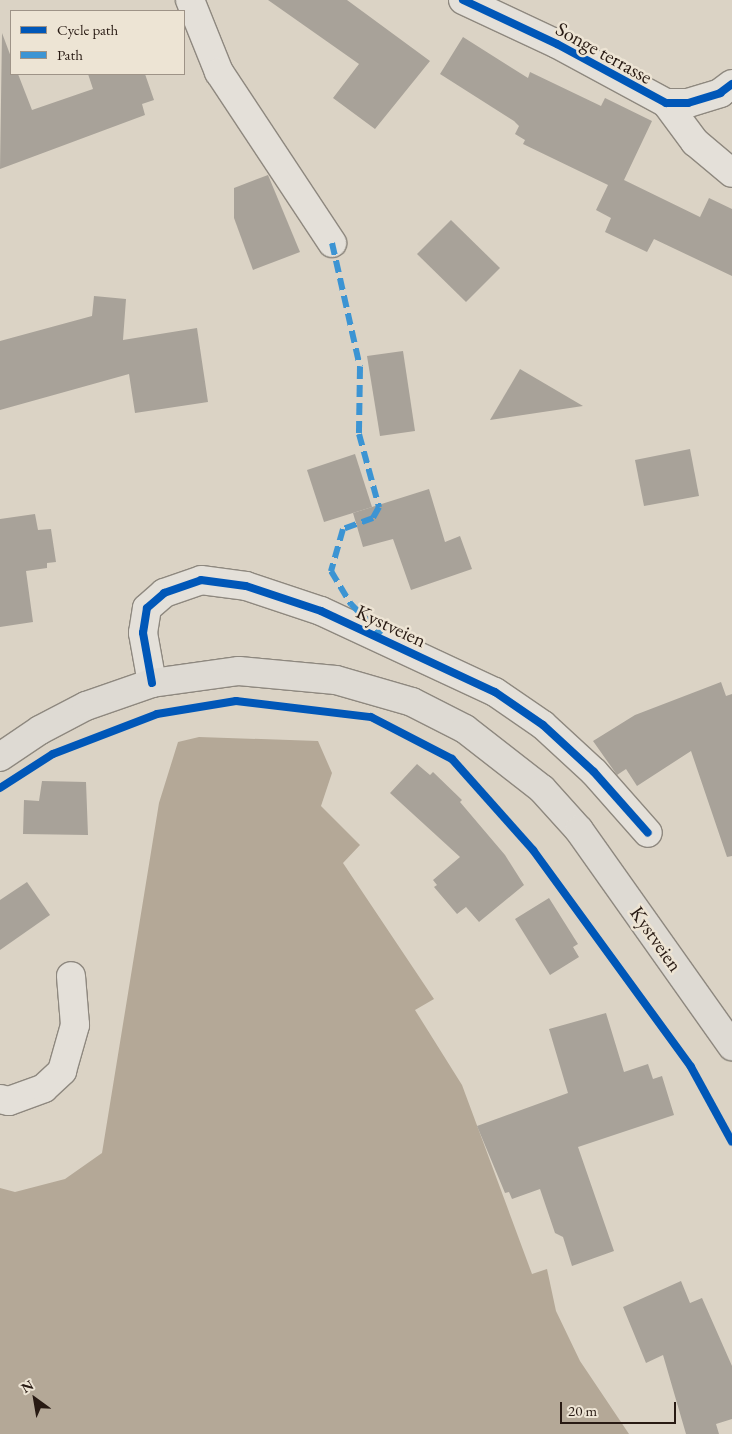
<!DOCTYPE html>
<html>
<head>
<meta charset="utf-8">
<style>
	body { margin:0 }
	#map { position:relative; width:732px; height:1434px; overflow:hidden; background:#dbd3c5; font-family:"EB Garamond",serif }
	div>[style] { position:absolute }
	.water>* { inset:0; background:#b4a897 }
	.building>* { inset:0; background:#a8a299 }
	.roads { filter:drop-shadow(1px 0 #8e887f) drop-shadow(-1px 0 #8e887f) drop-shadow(0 1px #8e887f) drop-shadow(0 -1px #8e887f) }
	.minor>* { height:28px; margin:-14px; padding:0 14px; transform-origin:14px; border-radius:14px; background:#e4e0d9 }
	.major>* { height:28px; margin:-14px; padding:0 14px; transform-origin:14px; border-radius:14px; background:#dedad3 }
	.quiet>* { height:6px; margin-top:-3px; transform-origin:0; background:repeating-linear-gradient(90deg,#3c94d3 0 12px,transparent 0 18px) }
	.cycleway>* { height:8px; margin:-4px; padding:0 4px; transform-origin:4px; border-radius:4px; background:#0057b8 }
	span { translate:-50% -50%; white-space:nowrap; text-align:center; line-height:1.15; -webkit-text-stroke:5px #ede4d4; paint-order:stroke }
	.street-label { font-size:20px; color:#281a13 }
	.legend { position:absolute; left:10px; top:10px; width:175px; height:65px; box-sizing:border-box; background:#ede4d4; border:1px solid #9e9387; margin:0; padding:6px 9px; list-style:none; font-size:15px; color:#281a13 }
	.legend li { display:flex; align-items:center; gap:10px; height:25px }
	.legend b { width:25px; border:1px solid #9e9387 }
	.north { position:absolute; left:10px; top:1374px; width:50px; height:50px; -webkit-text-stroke:4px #ede4d4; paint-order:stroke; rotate:328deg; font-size:14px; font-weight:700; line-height:20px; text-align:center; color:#281a13 }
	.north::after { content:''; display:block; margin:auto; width:18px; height:22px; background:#281a13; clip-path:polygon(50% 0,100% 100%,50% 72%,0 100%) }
	.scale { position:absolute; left:560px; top:1402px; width:116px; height:22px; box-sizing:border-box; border:2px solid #281a13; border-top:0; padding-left:6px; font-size:15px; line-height:18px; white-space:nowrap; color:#281a13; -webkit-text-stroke:4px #ede4d4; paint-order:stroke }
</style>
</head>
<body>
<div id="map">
	<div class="water">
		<i style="clip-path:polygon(199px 737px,318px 741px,332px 773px,321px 806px,360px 845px,343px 863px,434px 999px,415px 1010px,462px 1085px,532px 1274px,547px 1269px,556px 1311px,580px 1361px,629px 1434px,0 1434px,0 1188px,15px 1192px,65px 1179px,102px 1153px,159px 803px,178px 742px)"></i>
	</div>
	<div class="building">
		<i style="clip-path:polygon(268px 0,347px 0,430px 61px,375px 129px,333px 98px,359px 64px)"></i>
		<i style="clip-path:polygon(2px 33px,11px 57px,11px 74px,18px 74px,32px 110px,93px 89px,88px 74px,145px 74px,154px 100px,142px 104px,145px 115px,0 169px)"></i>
		<i style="clip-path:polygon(463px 37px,528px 78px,530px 72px,601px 106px,605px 98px,652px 121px,624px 180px,700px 217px,709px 198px,732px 209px,732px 276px,654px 239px,647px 252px,605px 232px,611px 218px,596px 210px,608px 185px,523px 144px,525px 140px,515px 134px,519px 126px,514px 121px,440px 74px)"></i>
		<i style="clip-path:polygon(268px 175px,300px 252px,253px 270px,234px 218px,234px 188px)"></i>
		<i style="clip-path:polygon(451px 220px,500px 268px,466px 302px,417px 254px)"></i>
		<i style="clip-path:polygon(94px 296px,126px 299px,123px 340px,197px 328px,208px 402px,135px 413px,129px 374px,0 410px,0 341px,92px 316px)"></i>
		<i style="clip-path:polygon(403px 351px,415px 431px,380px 436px,367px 356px)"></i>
		<i style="clip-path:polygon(520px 369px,583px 406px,490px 420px)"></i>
		<i style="clip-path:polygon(690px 449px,699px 496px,644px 506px,635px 460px)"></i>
		<i style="clip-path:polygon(355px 454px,372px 507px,324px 522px,307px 470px)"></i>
		<i style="clip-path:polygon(429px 489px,445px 542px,460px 536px,472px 569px,411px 590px,393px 539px,363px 547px,353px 513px)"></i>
		<i style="clip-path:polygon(35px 514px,38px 530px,51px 529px,56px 562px,47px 563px,47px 568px,26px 571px,33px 622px,0 627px,0 519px)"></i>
		<i style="clip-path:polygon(721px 682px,726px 696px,732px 694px,732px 856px,727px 857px,691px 751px,637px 786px,626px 769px,617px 775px,593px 741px,635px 715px)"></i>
		<i style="clip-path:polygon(417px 764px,430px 775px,433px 772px,462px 800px,460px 802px,505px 855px,524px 885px,479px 922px,466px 907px,457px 914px,434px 887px,437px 885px,433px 880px,460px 857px,390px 793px)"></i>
		<i style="clip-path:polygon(42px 781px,86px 782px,88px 835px,23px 834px,24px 800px,39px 801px)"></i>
		<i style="clip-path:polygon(27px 882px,50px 915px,0 950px,0 900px)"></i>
		<i style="clip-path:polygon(549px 898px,578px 944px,573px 947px,579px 957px,550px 975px,515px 919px)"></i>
		<i style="clip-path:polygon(606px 1013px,624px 1072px,648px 1064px,653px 1079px,662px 1076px,674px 1115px,578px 1147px,614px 1251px,572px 1266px,563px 1237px,555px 1233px,540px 1189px,512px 1199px,509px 1192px,505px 1193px,477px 1126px,568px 1093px,549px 1029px)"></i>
		<i style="clip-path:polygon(681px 1281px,690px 1303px,702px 1298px,732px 1366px,732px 1419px,716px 1424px,719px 1434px,686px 1434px,663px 1355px,646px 1363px,623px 1307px)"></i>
	</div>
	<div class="roads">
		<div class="minor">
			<i style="left:190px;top:0;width:78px;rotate:68.1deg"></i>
			<i style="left:219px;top:72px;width:205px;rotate:56.5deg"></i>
			<i style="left:463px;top:0;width:104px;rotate:25.1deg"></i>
			<i style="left:557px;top:44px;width:124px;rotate:28.4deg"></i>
			<i style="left:666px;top:103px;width:22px"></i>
			<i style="left:688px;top:103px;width:34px;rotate:-17deg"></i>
			<i style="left:720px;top:93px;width:15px;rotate:-37deg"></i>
			<i style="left:666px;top:103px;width:49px;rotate:53.4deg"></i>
			<i style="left:695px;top:142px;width:48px;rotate:40deg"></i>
			<i style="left:152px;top:683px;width:51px;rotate:-100.2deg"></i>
			<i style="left:143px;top:633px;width:25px;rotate:-81deg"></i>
			<i style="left:147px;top:608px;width:23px;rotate:-41deg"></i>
			<i style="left:164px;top:593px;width:39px;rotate:-19deg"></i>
			<i style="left:201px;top:580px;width:45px;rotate:7.6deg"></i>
			<i style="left:246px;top:586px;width:79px;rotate:18.4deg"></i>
			<i style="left:321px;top:611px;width:192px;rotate:25deg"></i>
			<i style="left:495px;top:692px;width:58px;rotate:34.5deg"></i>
			<i style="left:543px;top:725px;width:69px;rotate:42.7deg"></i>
			<i style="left:594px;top:772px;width:81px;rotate:48.5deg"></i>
			<i style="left:0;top:1099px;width:9px;rotate:13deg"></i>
			<i style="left:9px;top:1101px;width:37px;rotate:-20deg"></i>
			<i style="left:44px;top:1088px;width:25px;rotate:-43deg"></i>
			<i style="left:62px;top:1071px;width:48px;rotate:-74.2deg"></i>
			<i style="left:75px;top:1025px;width:49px;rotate:-94.7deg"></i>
		</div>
		<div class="major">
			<i style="left:0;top:757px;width:48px;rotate:-34deg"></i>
			<i style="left:40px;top:730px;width:52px;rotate:-27.6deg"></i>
			<i style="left:86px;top:706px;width:70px;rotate:-19.2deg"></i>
			<i style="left:152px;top:683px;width:88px;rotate:-7.9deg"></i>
			<i style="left:239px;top:671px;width:97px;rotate:5.3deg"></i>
			<i style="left:336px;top:680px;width:79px;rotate:16.1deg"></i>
			<i style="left:412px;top:702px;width:59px;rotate:27deg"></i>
			<i style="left:465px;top:729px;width:98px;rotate:37.9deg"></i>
			<i style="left:542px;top:789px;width:55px;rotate:47.9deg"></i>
			<i style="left:579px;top:830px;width:265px;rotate:54.7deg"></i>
		</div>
	</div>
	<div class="quiet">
		<i style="left:332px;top:243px;width:127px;rotate:77.3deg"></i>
		<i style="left:360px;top:367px;width:67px;rotate:90.9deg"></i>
		<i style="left:359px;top:434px;width:76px;rotate:74.7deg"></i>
		<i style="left:379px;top:507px;width:13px;rotate:119deg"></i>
		<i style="left:373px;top:518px;width:32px;rotate:160deg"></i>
		<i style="left:343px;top:529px;width:44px;rotate:105.9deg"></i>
		<i style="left:331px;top:571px;width:39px;rotate:59deg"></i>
		<i style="left:351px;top:604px;width:43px;rotate:45.9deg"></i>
	</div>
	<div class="cycleway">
		<i style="left:463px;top:0;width:104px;rotate:25.1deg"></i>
		<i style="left:557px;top:44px;width:124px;rotate:28.4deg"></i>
		<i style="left:666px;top:103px;width:22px"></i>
		<i style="left:688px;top:103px;width:34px;rotate:-17deg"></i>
		<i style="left:720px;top:93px;width:15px;rotate:-37deg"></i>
		<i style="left:152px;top:683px;width:51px;rotate:-100.2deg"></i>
		<i style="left:143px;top:633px;width:25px;rotate:-81deg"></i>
		<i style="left:147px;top:608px;width:23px;rotate:-41deg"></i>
		<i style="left:164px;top:593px;width:39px;rotate:-19deg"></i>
		<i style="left:201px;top:580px;width:45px;rotate:7.6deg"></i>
		<i style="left:246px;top:586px;width:79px;rotate:18.4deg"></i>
		<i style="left:321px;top:611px;width:192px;rotate:25deg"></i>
		<i style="left:495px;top:692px;width:58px;rotate:34.5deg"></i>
		<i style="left:543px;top:725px;width:69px;rotate:42.7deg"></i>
		<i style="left:594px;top:772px;width:81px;rotate:48.5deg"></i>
		<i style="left:0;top:788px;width:63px;rotate:-32.7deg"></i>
		<i style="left:53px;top:754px;width:111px;rotate:-21deg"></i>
		<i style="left:157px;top:714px;width:80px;rotate:-9.3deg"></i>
		<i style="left:236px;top:701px;width:136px;rotate:6.8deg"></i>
		<i style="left:371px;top:717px;width:91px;rotate:27.4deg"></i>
		<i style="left:452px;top:759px;width:122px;rotate:48.3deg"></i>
		<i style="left:533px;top:850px;width:268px;rotate:53.9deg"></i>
		<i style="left:691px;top:1067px;width:85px;rotate:61.3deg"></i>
	</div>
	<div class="street-label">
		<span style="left:604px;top:53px;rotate:29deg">Songe terrasse</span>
		<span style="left:391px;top:626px;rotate:25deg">Kystveien</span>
		<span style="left:656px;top:939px;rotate:55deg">Kystveien</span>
	</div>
	<ul class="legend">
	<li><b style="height:6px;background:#0057b8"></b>Cycle path</li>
	<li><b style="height:6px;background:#3c94d3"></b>Path</li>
	</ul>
	<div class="north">N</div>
	<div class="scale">20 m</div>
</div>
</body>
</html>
